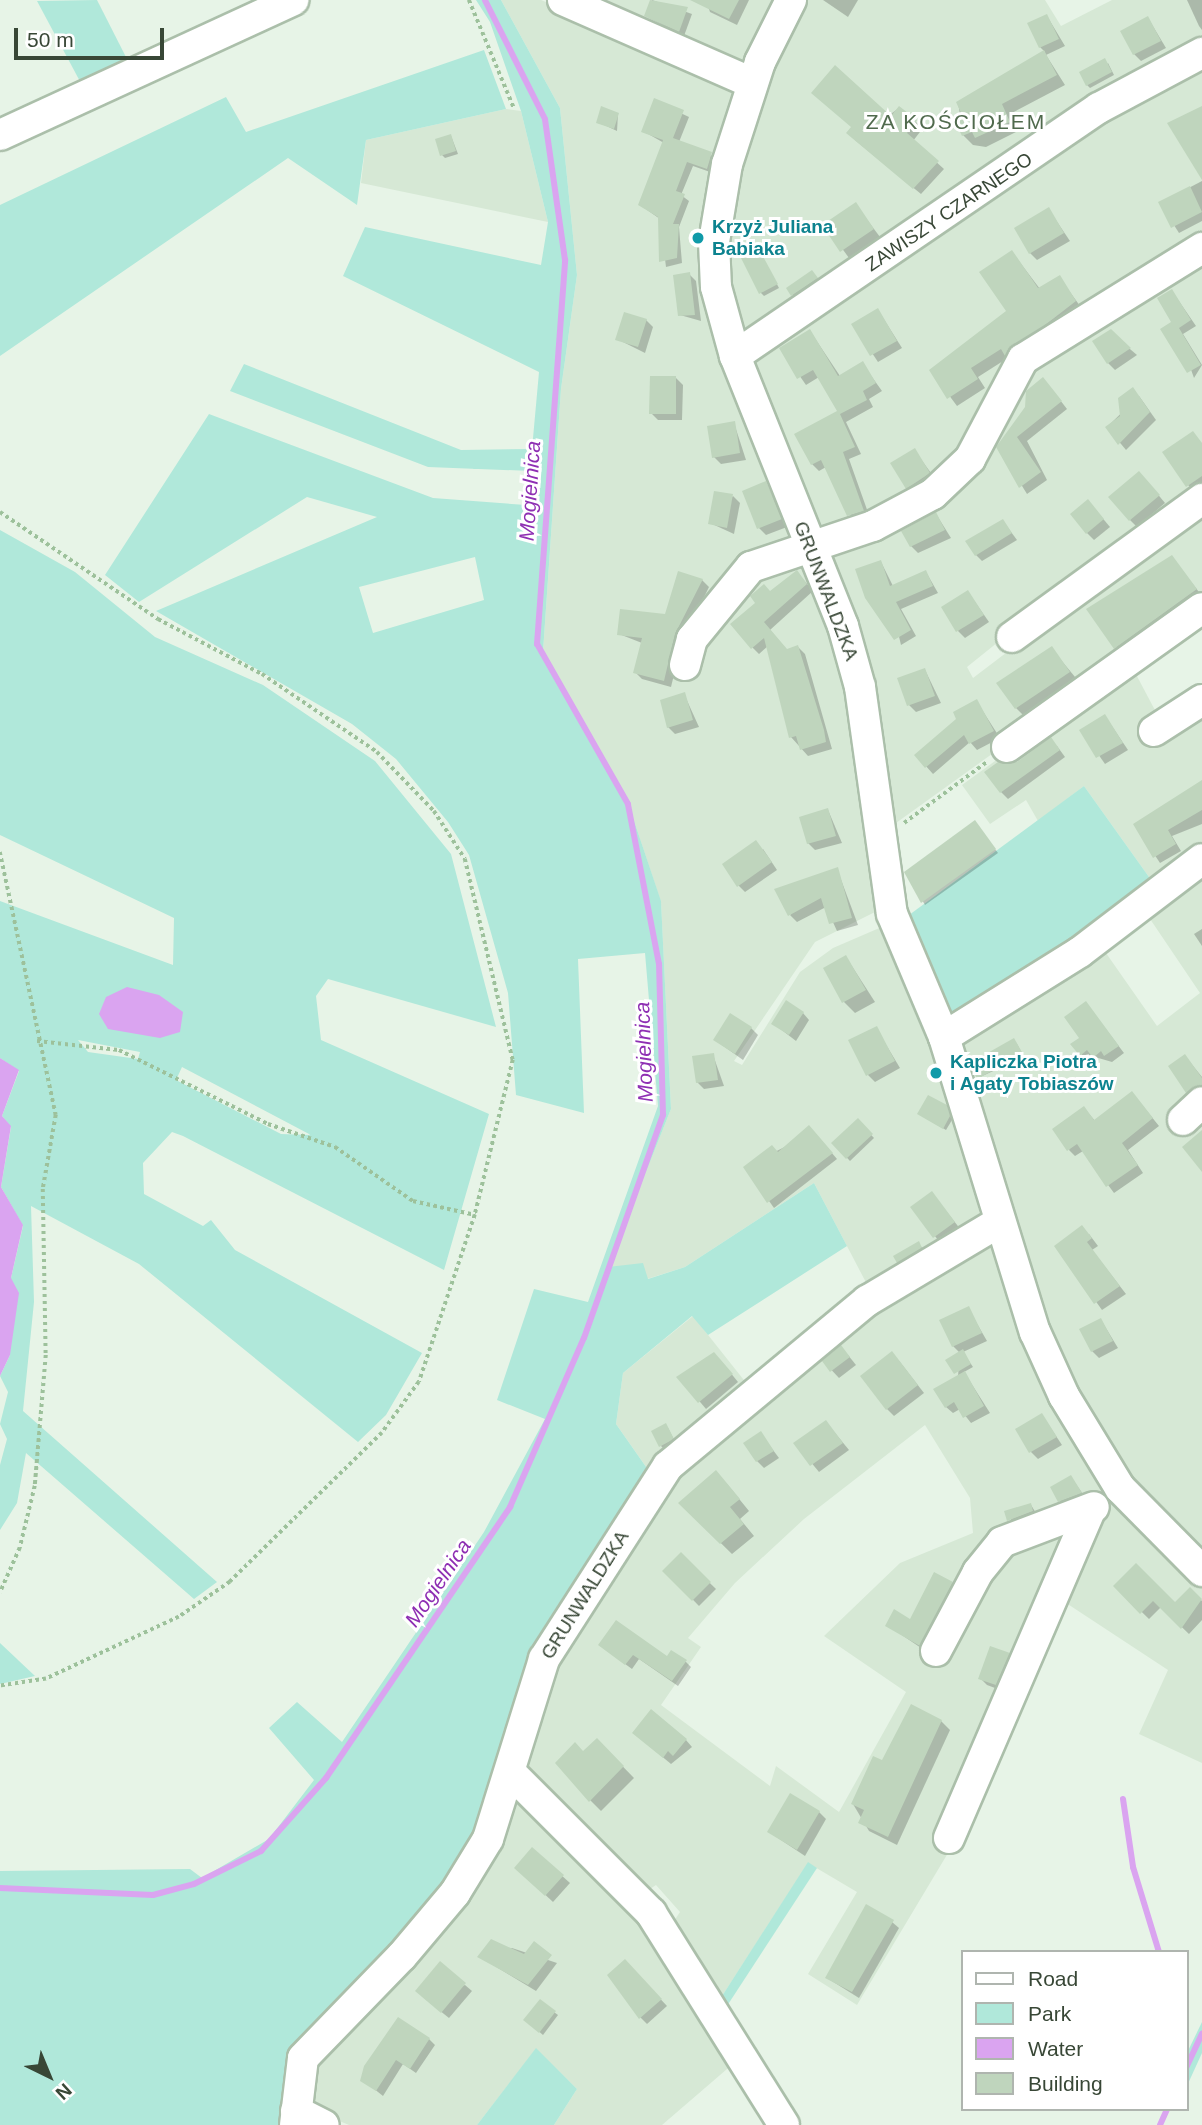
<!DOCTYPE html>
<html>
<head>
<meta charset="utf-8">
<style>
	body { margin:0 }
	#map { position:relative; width:1202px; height:2125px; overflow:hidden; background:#e7f4e7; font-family:Arial,sans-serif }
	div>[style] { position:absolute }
	.residential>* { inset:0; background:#d6e8d5 }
	.green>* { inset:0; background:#b0e8da }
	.water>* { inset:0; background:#daa4f0 }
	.shadow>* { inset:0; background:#0003 }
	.stream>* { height:6px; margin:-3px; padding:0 3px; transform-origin:3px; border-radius:3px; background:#daa4f0 }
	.building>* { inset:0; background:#bfd5bd }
	.path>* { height:3.5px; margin-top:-1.75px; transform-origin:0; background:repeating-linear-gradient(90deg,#9dc19b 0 3.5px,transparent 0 7px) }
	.roads { filter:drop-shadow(2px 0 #abbfaa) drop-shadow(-2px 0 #abbfaa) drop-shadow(0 2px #abbfaa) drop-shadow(0 -2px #abbfaa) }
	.minor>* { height:30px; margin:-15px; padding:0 15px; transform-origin:15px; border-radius:15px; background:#fff }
	.dots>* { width:19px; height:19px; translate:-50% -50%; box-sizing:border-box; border:4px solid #fff; border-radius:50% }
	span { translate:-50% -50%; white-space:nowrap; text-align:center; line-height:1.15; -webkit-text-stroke:6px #fff; paint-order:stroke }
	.street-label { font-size:19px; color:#384736 }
	.culture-label { font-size:19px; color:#0d838f; font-weight:700 }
	.left { translate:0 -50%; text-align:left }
	.neighbourhood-label { font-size:21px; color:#506a4d; letter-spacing:2px }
	.water-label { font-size:21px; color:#8e2fb3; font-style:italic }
	.legend { position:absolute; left:961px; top:1950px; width:228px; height:161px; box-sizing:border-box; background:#fff; border:2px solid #afb5af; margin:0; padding:9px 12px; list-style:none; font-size:21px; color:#384736 }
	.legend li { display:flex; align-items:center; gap:14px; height:35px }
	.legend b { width:35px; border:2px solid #afb5af }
	.north { position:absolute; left:14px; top:2041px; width:70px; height:70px; -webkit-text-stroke:5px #fff; paint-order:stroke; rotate:137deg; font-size:19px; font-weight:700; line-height:28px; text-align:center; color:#384736 }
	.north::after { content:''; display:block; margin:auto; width:24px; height:32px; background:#384736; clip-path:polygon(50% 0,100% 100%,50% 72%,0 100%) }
	.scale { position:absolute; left:14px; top:28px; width:150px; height:32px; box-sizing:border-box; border:4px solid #384736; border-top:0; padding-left:9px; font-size:21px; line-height:24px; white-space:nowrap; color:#384736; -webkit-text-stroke:5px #fff; paint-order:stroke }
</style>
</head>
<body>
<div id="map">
	<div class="residential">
		<i style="clip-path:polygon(501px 0,541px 0,712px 69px,737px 91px,703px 222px,697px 261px,703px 301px,710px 303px,795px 536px,763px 553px,751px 572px,804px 556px,842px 654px,879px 910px,815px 942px,734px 1061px,742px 1065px,800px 972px,833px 948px,884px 926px,940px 1052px,981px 1218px,871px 1292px,814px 1183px,685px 1267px,647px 1279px,607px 1268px,671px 1109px,661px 902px,626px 797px,543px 652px,561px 389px,577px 275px,560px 108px)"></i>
		<i style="clip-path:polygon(579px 0,783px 0,751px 59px,739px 66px)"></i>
		<i style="clip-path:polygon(799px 0,1045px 0,1061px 26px,1112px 0,1202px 0,1202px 44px,737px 340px,719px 217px)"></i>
		<i style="clip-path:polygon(1202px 61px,1202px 238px,1009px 364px,962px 457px,926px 491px,814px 533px,744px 354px,983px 195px)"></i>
		<i style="clip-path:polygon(506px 109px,521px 111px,548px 222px,361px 183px,366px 140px)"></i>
		<i style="clip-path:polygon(1202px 251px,1202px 491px,1101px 559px,967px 667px,973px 678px,1202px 504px,1202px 603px,889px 828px,818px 547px,927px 504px,1019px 371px)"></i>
		<i style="clip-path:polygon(1130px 663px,1166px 731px,1202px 708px,1202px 851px,1154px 884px,1084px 786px,1038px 821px,1026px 800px,990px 824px,962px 785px)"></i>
		<i style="clip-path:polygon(1202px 868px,1202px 1559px,1133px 1488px,1068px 1384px,952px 1040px,1099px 943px,1157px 1026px,1200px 993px,1144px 910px)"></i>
		<i style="clip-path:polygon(evenodd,991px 1239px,1106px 1483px,1099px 1498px,1076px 1514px,985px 1539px,990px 1566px,1022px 1541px,1075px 1524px,954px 1843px,857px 2005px,808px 1974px,857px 1892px,808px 1863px,715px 2007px,668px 1930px,680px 1912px,656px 1885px,647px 1891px,519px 1769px,542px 1680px,650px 1497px,869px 1308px,991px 1239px,925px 1425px,970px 1498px,973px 1533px,900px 1563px,824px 1636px,906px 1692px,839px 1812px,776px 1766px,770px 1786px,661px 1705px,701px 1647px,688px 1638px,735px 1583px,804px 1519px,925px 1425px)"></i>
		<i style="clip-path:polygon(693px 1316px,751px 1389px,651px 1474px,616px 1424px,623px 1373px)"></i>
		<i style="clip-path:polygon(1111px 1504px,1122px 1505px,1202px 1583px,1202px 1763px,1139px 1734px,1168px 1670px,1057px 1597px,1095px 1516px)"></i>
		<i style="clip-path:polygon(511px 1791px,640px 1911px,734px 2063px,662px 2125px,554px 2125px,577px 2089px,536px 2049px,477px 2125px,349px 2125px,304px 2106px,316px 2052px)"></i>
	</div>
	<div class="green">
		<i style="clip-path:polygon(97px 0,129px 63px,83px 87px,37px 1px)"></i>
		<i style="clip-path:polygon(evenodd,476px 0,501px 0,560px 108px,577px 275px,561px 389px,543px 652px,626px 797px,661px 901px,671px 1109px,608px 1267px,643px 1263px,648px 1279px,685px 1267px,814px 1183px,847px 1246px,708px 1335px,692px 1316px,623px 1373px,616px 1424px,651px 1474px,578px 1585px,501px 1790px,451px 1883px,322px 2025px,287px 2125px,0 2125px,0 1871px,190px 1869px,202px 1878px,269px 1839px,314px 1780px,269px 1728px,297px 1702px,342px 1742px,484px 1532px,545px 1419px,497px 1400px,534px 1289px,588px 1302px,658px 1106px,645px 953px,578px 959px,584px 1113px,516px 1095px,508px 993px,469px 855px,448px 822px,396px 759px,352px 724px,156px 611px,377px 517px,307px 497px,139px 602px,105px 575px,209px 414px,433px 498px,526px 505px,532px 471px,428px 467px,230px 391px,244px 364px,461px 450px,532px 449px,539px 372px,343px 276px,365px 227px,541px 265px,548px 222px,521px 111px,490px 22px,476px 0,475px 557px,484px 600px,373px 633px,359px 587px,475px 557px)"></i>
		<i style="clip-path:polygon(484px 50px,506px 109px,366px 140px,357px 205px,288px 158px,0 356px,0 205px,226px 97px,246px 132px)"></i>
		<i style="clip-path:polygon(evenodd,0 530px,75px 572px,155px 637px,263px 685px,375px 761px,451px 854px,496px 1027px,328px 979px,316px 996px,321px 1040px,489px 1114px,444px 1270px,183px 1136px,172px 1132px,143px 1163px,144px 1194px,203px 1226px,211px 1220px,235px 1250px,422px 1353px,386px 1415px,358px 1442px,139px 1264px,31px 1206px,34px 1302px,23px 1411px,217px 1582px,194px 1599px,26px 1453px,17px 1503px,0 1530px,0 1465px,7px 1439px,0 1424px,8px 1392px,0 1376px,10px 1355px,11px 1278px,23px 1226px,1px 1187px,11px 1127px,2px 1116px,19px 1071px,0 1058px,0 901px,173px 965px,174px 918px,0 835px,0 530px,78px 1040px,140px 1052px,138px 1059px,88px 1052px,78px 1040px,0 530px,182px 1067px,309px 1134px,310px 1135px,281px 1134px,176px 1080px,182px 1067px)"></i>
		<i style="clip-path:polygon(1084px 786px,1154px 884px,951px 1027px,905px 918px)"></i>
		<i style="clip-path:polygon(0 1643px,35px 1676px,0 1684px)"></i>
		<i style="clip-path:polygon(808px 1862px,817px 1868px,725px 2009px,715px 2007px)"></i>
		<i style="clip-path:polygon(1202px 2022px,1202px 2053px,1186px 2088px,1186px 2055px)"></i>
		<i style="clip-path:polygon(536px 2048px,577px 2089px,554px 2125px,477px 2125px)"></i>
	</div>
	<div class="water">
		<i style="clip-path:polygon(127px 987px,159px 995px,183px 1012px,180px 1032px,160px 1038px,108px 1029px,99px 1014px,106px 997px)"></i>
		<i style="clip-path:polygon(0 1058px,19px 1070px,2px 1116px,11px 1126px,1px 1187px,23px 1225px,11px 1278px,19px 1293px,10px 1355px,0 1376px)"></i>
	</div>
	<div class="shadow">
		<i style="clip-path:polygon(652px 0,692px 14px,684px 36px,646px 16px)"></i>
		<i style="clip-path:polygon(706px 0,749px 0,737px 25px,710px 12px)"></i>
		<i style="clip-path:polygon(823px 0,858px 0,848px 17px)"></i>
		<i style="clip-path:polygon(1187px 0,1202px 0,1202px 30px,1199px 26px)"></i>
		<i style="clip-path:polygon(1047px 16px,1065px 46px,1046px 55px,1065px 85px,1010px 114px,1018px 131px,986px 147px,973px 145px,963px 135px,958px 102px,1045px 52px,1040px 47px)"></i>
		<i style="clip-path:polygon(1148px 18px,1166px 48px,1141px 61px,1134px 54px)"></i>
		<i style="clip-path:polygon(1108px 63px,1114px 75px,1090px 88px,1087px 85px)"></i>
		<i style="clip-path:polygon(655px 101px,689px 117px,679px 142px,717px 159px,713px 173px,693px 166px,681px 195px,689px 201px,679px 227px,682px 263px,666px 267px,660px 219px,640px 205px,664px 143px,643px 131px)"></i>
		<i style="clip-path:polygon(899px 108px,923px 128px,913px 141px,944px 169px,921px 194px,855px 140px)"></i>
		<i style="clip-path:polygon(618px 114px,617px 131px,598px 122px)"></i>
		<i style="clip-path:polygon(451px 136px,458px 154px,445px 158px,442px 155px)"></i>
		<i style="clip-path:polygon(1202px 181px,1202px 221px,1179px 233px,1160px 203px)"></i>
		<i style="clip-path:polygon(856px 205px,880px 237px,849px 258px,825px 225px)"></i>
		<i style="clip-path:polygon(1049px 210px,1070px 241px,1037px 260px,1030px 253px)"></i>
		<i style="clip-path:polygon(758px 249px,779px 288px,764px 296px,761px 293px)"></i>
		<i style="clip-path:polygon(1012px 252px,1040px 289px,1059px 277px,1083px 310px,978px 377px,985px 388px,957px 406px,931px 371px,1008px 312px)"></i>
		<i style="clip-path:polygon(812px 272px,823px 285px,799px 301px,788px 289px)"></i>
		<i style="clip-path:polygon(689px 274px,696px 281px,701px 321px,680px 315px)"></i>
		<i style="clip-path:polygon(1172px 291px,1196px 326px,1183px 334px,1202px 365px,1194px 378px,1174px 322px)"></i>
		<i style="clip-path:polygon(878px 310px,902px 348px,878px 362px,853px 324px)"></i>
		<i style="clip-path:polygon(646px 320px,653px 327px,645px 353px,617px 339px)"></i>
		<i style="clip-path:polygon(810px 331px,840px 376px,862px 363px,882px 391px,869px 399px,873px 407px,846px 422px,861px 454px,849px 459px,870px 518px,855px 522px,826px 467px,819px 471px,812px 464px,840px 412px,819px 377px,806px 385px,781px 349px)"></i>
		<i style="clip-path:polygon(1110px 332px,1137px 355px,1115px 370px,1108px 363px)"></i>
		<i style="clip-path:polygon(676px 378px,683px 385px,682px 420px,658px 420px,651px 413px)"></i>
		<i style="clip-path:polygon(1050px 387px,1067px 409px,1027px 441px,1047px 480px,1027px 494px,998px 447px)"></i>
		<i style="clip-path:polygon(1139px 396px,1156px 420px,1126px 450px,1107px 427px)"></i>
		<i style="clip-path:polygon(734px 423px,746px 460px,721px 464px,714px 457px)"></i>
		<i style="clip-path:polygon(1193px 433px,1202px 444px,1202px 487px,1195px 492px,1188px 485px)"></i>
		<i style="clip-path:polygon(915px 451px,936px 480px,914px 494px,907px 488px)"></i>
		<i style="clip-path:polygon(1146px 480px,1165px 503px,1137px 527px,1130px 520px)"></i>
		<i style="clip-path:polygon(766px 483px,787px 527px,766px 535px,759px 528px)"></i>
		<i style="clip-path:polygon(733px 496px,740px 503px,734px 534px,710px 523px)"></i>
		<i style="clip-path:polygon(1094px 508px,1110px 527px,1094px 540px,1087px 533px)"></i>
		<i style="clip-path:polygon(936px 514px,951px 538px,918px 553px,911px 546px)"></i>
		<i style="clip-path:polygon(1003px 521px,1017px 540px,982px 561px,976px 555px)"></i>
		<i style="clip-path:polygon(1172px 557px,1202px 596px,1125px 657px,1089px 610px)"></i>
		<i style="clip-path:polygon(881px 562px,893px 586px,926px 572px,938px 593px,901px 609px,916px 636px,901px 645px)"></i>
		<i style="clip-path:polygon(797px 572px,813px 591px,770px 630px,787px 650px,798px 647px,805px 654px,832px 749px,808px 756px,791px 737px,768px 646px,759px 654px,752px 647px,770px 593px)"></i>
		<i style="clip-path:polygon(702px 580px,709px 587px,682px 642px,671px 687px,642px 679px,635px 672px,642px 643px,619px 634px,666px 616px)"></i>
		<i style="clip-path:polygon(968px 592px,989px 622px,965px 638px,958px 631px)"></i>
		<i style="clip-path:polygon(1051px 648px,1080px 683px,1027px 719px,1016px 708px)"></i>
		<i style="clip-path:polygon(925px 670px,941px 703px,916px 712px,909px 705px)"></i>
		<i style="clip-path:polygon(684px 694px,699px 727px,675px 734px,668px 727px)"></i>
		<i style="clip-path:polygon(977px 702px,1000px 738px,977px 750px,970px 742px,933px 774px,916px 755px)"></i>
		<i style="clip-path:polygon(1105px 716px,1128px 750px,1105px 764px,1082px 731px)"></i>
		<i style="clip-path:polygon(1057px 746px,1065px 757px,1008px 799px,1001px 792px,1017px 763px)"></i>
		<i style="clip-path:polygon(1202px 787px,1202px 824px,1172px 836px,1181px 851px,1160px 863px,1135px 825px)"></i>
		<i style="clip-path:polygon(828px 810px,842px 843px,815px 850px,808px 843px)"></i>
		<i style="clip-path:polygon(977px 825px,998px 853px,925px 905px,906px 873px)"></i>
		<i style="clip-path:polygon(763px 849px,777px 870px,745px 892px,738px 885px)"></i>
		<i style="clip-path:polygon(837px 869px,858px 925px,837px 931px,826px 907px,797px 922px,790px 915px)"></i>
		<i style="clip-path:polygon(1202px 929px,1202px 946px,1194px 934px)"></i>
		<i style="clip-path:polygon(846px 957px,875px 1002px,855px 1013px,844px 1002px)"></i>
		<i style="clip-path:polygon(1086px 1003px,1124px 1053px,1112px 1062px,1095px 1057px,1088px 1062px,1073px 1044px,1081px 1038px)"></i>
		<i style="clip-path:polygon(803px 1013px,809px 1020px,796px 1041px,774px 1024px)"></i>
		<i style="clip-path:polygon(751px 1028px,758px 1035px,743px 1060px,715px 1040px)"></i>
		<i style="clip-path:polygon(876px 1028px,900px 1068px,875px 1082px,868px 1075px)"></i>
		<i style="clip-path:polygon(1017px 1044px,1024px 1057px,978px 1078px)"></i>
		<i style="clip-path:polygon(713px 1055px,724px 1086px,704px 1089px,697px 1082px)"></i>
		<i style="clip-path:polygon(1185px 1056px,1202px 1077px,1202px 1095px,1195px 1099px,1188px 1092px)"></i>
		<i style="clip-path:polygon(1138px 1100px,1159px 1126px,1128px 1150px,1143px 1173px,1114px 1193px,1083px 1151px,1075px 1156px,1069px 1150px,1084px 1108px,1096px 1122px)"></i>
		<i style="clip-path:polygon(946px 1107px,952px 1120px,946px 1130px,922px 1116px)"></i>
		<i style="clip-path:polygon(858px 1121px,874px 1138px,850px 1161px,833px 1143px)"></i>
		<i style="clip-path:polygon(814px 1132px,837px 1159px,774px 1208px,745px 1167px)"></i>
		<i style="clip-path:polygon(932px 1193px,961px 1230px,941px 1244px,913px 1207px)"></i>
		<i style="clip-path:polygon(1089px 1234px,1098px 1246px,1092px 1250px,1126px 1294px,1102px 1310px,1057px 1247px)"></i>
		<i style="clip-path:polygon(918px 1244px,925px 1250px,906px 1269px,899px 1262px)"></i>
		<i style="clip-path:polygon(968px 1308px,987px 1341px,963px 1352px,973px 1367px,964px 1372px,990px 1413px,971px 1423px,960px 1409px,953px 1413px,946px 1407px,958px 1376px,960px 1353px,953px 1346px)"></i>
		<i style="clip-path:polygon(1101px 1320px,1118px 1348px,1099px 1358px,1092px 1351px)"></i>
		<i style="clip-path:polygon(848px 1355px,856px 1365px,839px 1378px,824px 1362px)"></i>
		<i style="clip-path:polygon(721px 1361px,738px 1382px,706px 1409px,679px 1377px)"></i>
		<i style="clip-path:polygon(899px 1361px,924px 1393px,894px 1416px,887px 1409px)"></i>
		<i style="clip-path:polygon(1042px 1415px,1062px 1445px,1038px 1459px,1031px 1452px)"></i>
		<i style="clip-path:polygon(826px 1422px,849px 1450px,819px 1472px,796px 1444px)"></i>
		<i style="clip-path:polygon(668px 1428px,675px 1442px,664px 1449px,661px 1446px)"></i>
		<i style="clip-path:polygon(761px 1434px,779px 1458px,764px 1468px,757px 1461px)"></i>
		<i style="clip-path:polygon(1071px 1477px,1087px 1500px,1067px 1508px,1060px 1501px)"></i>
		<i style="clip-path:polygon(727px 1484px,749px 1511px,740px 1519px,754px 1536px,732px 1554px,680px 1503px)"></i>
		<i style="clip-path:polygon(1031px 1505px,1039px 1518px,1016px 1527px,1006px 1512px)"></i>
		<i style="clip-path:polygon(681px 1555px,716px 1589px,699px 1606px,665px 1571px)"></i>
		<i style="clip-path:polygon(952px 1583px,959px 1590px,927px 1652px,887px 1625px,911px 1621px)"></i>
		<i style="clip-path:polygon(1115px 1586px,1175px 1604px,1190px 1589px,1202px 1601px,1202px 1620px,1189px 1634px,1161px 1607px,1149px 1619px)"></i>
		<i style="clip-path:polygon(606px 1650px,686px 1662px,691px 1667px,678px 1686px,639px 1659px,632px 1669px)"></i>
		<i style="clip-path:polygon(1009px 1654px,1016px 1661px,1003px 1691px,987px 1685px,980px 1678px)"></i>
		<i style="clip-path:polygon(941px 1721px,950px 1730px,897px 1845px,869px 1831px,853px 1804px,883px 1762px)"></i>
		<i style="clip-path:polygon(641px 1739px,686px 1740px,692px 1747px,671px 1764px)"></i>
		<i style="clip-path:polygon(597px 1740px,634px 1778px,601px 1811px,590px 1800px,583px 1754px)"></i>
		<i style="clip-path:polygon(819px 1812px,826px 1819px,805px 1856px,769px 1832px)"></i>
		<i style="clip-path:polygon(532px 1849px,570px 1883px,553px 1902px,523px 1874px)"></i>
		<i style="clip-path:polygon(892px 1922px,899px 1928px,859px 1998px,827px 1978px)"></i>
		<i style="clip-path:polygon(512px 1948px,557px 1963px,536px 1991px,480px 1957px)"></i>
		<i style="clip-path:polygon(625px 1961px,667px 2006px,647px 2024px,640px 2017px)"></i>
		<i style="clip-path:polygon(465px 1985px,472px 1991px,449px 2018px,424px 1998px)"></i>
		<i style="clip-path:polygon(540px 2002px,558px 2015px,543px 2035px,529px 2023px)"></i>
		<i style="clip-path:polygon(429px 2039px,435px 2045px,416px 2073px,403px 2064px,383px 2096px,363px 2080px)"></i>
	</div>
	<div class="stream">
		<i style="left:1123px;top:1799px;width:69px;rotate:81.6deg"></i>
		<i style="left:1133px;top:1867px;width:89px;rotate:73deg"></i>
		<i style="left:0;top:1888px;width:153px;rotate:2.6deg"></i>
		<i style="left:153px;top:1895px;width:42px;rotate:-15deg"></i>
		<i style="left:194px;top:1884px;width:75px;rotate:-26.2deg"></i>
		<i style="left:261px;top:1851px;width:98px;rotate:-48.3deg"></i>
		<i style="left:326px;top:1778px;width:328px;rotate:-55.8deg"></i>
		<i style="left:510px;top:1507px;width:184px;rotate:-66.4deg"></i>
		<i style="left:584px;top:1338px;width:237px;rotate:-70.5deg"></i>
		<i style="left:663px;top:1115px;width:151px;rotate:-91.5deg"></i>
		<i style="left:659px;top:964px;width:163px;rotate:-101deg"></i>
		<i style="left:628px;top:804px;width:184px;rotate:-119.6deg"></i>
		<i style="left:537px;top:644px;width:385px;rotate:-85.8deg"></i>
		<i style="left:565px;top:260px;width:142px;rotate:-98.1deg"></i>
		<i style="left:545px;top:119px;width:133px;rotate:-116.8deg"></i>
		<i style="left:1186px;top:2068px;width:38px;rotate:-65deg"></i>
		<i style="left:1160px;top:2125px;width:17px;rotate:-66deg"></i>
	</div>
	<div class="building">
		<i style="clip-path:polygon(650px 0,688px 7px,679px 32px,644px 16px)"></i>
		<i style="clip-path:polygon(690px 0,739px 0,729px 19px)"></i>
		<i style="clip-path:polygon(1047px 14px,1059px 39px,1039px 48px,1027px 23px)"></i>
		<i style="clip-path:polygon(1148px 16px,1161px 41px,1133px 55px,1120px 31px)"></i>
		<i style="clip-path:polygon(1044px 50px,1057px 75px,1002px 104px,1010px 122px,975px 138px,972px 132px,962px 136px,953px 117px,961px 113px,956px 102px)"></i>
		<i style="clip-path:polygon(1105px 58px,1112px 72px,1086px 86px,1079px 72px)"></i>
		<i style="clip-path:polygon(835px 65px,891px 116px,899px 106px,917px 120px,907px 133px,939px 161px,913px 189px,846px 133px,851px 127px,811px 93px)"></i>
		<i style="clip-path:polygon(654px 98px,684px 110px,673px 138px,712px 152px,707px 169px,687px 162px,676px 191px,685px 194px,673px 224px,679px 224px,677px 258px,659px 262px,658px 217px,638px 205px,663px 140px,641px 132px)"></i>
		<i style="clip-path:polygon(601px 106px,619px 113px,614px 129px,596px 123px)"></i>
		<i style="clip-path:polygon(1202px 106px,1202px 180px,1167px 123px)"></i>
		<i style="clip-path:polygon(451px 134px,456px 151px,440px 156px,435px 139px)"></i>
		<i style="clip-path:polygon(1190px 186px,1202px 212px,1171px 228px,1158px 202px)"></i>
		<i style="clip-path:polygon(856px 202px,874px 229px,840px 252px,822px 225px)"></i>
		<i style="clip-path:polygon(1049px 207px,1064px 233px,1029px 254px,1014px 228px)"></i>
		<i style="clip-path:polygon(758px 247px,778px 284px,759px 294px,740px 256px)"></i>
		<i style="clip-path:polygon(1012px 250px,1038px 288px,1060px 275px,1076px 301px,1005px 356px,1001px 349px,971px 368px,978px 379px,947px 399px,929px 370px,1006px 311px,979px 272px)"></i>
		<i style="clip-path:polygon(812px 270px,818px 278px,791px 296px,786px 288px)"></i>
		<i style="clip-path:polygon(690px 272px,695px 315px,678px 316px,673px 275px)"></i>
		<i style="clip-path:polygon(1172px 289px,1191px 320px,1179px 328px,1201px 365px,1187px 373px,1160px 329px,1171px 322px,1157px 298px)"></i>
		<i style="clip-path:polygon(878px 308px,897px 341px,870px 356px,851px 324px)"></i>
		<i style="clip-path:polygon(624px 312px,647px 319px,638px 347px,615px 340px)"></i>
		<i style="clip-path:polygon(810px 329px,838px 376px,863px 361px,876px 383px,863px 391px,867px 400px,840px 414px,855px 447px,843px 452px,864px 511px,847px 516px,821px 460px,811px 465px,794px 434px,837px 411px,813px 370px,797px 379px,779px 348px)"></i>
		<i style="clip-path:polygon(1111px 329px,1131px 348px,1107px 364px,1092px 341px)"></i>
		<i style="clip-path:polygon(650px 376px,676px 376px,676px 414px,649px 414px)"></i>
		<i style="clip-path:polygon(1043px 377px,1062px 401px,1017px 437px,1041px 472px,1019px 488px,996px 447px,1025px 407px,1026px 391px)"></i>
		<i style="clip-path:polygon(1133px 387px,1150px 412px,1118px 445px,1105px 427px,1120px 416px,1118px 398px)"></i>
		<i style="clip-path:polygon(735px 421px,740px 453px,712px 458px,707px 426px)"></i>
		<i style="clip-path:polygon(1193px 431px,1202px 443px,1202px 476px,1186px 487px,1162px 452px)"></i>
		<i style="clip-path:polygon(915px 448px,930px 473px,906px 489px,890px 463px)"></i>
		<i style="clip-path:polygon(1139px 471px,1160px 495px,1129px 521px,1108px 497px)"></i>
		<i style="clip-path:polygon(766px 481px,782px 519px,757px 529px,742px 491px)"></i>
		<i style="clip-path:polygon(714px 491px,733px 494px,727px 528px,708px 524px)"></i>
		<i style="clip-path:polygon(1088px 499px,1104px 519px,1086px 534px,1070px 514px)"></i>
		<i style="clip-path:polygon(936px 512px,945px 530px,910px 547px,901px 531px)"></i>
		<i style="clip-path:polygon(1003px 519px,1012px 533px,975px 556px,965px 541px)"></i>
		<i style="clip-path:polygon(1172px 555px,1197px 589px,1114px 649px,1086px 609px)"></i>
		<i style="clip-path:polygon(881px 560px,890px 586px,926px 570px,933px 586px,896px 602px,911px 630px,894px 640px,865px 598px,855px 569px)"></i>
		<i style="clip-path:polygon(797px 570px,807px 584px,764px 622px,787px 649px,798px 645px,824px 730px,826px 742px,800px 750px,796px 736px,789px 738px,764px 638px,751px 649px,730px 624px,755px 603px,750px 596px,764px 584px,770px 591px)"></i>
		<i style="clip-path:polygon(678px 571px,703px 579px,675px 634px,664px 681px,633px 673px,642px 638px,617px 635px,620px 609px,665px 614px)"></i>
		<i style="clip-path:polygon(968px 590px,984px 615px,956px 632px,941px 607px)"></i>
		<i style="clip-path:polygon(1052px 646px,1070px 672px,1015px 709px,996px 683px)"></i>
		<i style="clip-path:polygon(925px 668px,935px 696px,907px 706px,897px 678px)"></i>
		<i style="clip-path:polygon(685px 692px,693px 720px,667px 728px,660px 700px)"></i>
		<i style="clip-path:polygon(977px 699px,994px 731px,969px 744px,964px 735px,925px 768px,914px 755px,956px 719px,953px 712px)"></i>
		<i style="clip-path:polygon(1105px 714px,1123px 743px,1096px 758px,1079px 730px)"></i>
		<i style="clip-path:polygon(1051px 737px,1060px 750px,1000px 793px,984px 772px,998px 762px,1017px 762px)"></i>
		<i style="clip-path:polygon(1202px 780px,1202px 810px,1168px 830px,1176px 844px,1153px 858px,1133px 824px)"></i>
		<i style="clip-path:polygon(828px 808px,836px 836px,807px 844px,799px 817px)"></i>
		<i style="clip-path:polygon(975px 820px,996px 849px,921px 903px,904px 872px)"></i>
		<i style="clip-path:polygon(756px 840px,772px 862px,737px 887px,722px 864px)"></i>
		<i style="clip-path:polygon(838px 867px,852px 918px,829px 924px,821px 898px,788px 916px,774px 889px)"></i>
		<i style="clip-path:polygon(846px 955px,866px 990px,842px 1003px,823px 968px)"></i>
		<i style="clip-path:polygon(786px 1000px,804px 1012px,789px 1035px,771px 1024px)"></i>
		<i style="clip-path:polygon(1086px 1001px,1119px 1046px,1104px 1056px,1101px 1051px,1093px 1058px,1087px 1050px,1080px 1056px,1070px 1044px,1079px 1038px,1064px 1017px)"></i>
		<i style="clip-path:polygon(730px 1013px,752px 1027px,735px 1054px,713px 1040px)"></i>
		<i style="clip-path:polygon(877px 1026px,895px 1061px,866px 1076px,848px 1040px)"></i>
		<i style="clip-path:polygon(1014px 1038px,1023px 1054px,977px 1079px,970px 1063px)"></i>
		<i style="clip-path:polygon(714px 1053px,718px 1080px,696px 1083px,692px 1056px)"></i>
		<i style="clip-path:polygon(1185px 1054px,1202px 1078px,1202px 1085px,1186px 1093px,1168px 1066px)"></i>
		<i style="clip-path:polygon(1132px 1091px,1153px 1118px,1122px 1143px,1138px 1165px,1106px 1187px,1077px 1144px,1067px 1151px,1052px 1129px,1084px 1106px,1094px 1120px)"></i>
		<i style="clip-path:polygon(928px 1095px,947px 1105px,950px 1116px,943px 1129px,917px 1114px)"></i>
		<i style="clip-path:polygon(858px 1118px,873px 1134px,846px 1159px,831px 1143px)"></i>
		<i style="clip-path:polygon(809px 1125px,833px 1153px,767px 1203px,743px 1167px,772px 1145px,778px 1152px)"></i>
		<i style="clip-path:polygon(1202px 1130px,1202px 1172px,1182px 1147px)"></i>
		<i style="clip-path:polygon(932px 1191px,955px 1222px,933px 1238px,910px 1207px)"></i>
		<i style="clip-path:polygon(1082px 1225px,1092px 1238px,1087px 1242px,1120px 1286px,1094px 1304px,1054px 1246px)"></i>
		<i style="clip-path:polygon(919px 1241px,922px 1248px,897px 1263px,893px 1256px)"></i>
		<i style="clip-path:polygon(969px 1306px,982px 1333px,952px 1347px,939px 1320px)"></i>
		<i style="clip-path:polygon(1101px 1318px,1113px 1341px,1091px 1352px,1079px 1329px)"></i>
		<i style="clip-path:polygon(841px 1345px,850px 1357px,830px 1372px,822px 1361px)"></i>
		<i style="clip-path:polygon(963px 1349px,971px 1364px,954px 1374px,945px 1360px)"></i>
		<i style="clip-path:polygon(892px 1351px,918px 1385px,886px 1410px,860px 1376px)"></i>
		<i style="clip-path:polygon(714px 1352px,733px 1374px,698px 1403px,676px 1377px)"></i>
		<i style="clip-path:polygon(965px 1371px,984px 1406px,963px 1418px,954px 1402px,945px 1408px,933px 1389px)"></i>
		<i style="clip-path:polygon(1042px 1413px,1057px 1437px,1029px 1453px,1015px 1429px)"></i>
		<i style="clip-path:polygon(826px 1420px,843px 1443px,810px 1466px,793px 1443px)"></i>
		<i style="clip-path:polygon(666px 1423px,674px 1439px,659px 1447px,651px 1431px)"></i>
		<i style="clip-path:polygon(761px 1431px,774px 1451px,756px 1462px,743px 1443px)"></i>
		<i style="clip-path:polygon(716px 1470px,740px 1499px,730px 1507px,744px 1524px,720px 1544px,678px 1503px)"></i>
		<i style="clip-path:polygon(1071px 1475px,1082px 1493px,1058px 1502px,1050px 1487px)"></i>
		<i style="clip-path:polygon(1031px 1503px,1033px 1511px,1007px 1521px,1004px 1511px)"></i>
		<i style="clip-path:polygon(681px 1552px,711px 1582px,692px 1601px,662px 1571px)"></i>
		<i style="clip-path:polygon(1136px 1563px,1175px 1602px,1190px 1587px,1202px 1599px,1181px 1629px,1153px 1601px,1140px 1614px,1113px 1586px)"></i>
		<i style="clip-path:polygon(934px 1572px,953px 1582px,920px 1646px,885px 1626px,894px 1609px,910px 1619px)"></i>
		<i style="clip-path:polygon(616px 1620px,667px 1656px,671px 1650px,687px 1660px,672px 1681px,633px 1655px,625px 1665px,598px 1645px)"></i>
		<i style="clip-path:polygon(990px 1646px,1010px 1653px,996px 1685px,978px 1679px)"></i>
		<i style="clip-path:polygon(911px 1704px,942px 1720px,888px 1837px,858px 1823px,864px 1810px,851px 1804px,873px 1756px,882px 1760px)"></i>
		<i style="clip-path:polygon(651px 1709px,687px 1739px,673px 1756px,668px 1751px,663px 1758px,632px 1733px)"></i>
		<i style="clip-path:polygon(597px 1738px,624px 1766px,589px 1802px,555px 1763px,575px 1742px,583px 1751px)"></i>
		<i style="clip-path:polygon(790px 1793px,820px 1811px,797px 1850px,767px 1832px)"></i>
		<i style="clip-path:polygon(532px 1847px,564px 1875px,545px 1896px,514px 1868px)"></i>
		<i style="clip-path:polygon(866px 1904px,894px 1920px,852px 1992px,825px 1978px)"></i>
		<i style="clip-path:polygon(491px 1939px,524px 1954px,534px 1941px,552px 1955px,528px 1985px,477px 1957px)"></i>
		<i style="clip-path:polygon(625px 1959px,662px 1999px,639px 2019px,607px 1975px)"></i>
		<i style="clip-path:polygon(440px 1961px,466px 1983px,441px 2013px,415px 1991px)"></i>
		<i style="clip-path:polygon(540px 1999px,556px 2011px,539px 2033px,523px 2020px)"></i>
		<i style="clip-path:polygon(398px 2017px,430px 2038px,410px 2069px,396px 2060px,376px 2091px,360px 2081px,364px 2066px)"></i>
	</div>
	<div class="path">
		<i style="left:469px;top:0;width:117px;rotate:67.4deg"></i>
		<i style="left:0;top:512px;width:191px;rotate:34.1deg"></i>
		<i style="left:158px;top:619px;width:118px;rotate:27.9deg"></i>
		<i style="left:262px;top:674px;width:139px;rotate:34.1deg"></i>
		<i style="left:377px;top:752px;width:82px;rotate:46deg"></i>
		<i style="left:434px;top:811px;width:57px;rotate:57.1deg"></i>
		<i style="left:465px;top:859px;width:207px;rotate:76.6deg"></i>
		<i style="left:513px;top:1060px;width:160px;rotate:103.8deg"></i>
		<i style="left:475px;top:1215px;width:176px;rotate:108.5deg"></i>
		<i style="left:419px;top:1382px;width:63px;rotate:126deg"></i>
		<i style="left:382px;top:1433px;width:213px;rotate:135.6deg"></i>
		<i style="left:230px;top:1582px;width:62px;rotate:145.5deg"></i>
		<i style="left:179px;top:1617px;width:147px;rotate:155deg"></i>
		<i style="left:46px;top:1679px;width:47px;rotate:171.3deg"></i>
		<i style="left:904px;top:823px;width:104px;rotate:-36.4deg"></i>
		<i style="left:0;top:852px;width:269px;rotate:78deg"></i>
		<i style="left:56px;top:1115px;width:75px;rotate:100deg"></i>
		<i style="left:43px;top:1189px;width:166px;rotate:89deg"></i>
		<i style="left:46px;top:1355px;width:131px;rotate:94.8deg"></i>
		<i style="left:35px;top:1486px;width:64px;rotate:103.6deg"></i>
		<i style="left:20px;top:1548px;width:49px;rotate:114deg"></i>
		<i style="left:37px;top:1041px;width:82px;rotate:6.3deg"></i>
		<i style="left:119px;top:1050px;width:166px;rotate:26.4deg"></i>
		<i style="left:268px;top:1124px;width:71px;rotate:18.9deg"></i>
		<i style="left:335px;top:1147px;width:95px;rotate:34.7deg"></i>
		<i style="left:413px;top:1201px;width:64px;rotate:12.7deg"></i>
	</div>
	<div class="roads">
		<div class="minor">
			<i style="left:563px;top:0;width:206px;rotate:23.7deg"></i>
			<i style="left:791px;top:0;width:69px;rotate:116.6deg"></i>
			<i style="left:760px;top:62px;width:107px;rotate:107.9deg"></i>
			<i style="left:727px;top:164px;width:79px;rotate:99.5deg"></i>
			<i style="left:714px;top:242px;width:45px;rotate:87.5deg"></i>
			<i style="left:716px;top:287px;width:72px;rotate:74.6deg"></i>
			<i style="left:735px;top:356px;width:291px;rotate:68.2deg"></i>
			<i style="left:843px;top:626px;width:63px;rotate:74.4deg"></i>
			<i style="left:860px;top:687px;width:229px;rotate:82deg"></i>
			<i style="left:892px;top:914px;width:134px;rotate:67.1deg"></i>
			<i style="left:944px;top:1037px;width:309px;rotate:72.9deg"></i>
			<i style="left:1035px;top:1332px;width:70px;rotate:65.6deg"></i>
			<i style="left:1064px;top:1396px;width:108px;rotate:58.7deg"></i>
			<i style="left:1120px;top:1488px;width:117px;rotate:45.3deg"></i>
			<i style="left:0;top:135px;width:323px;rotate:-24.7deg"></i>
			<i style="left:735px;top:356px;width:440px;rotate:-34.3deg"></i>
			<i style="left:1099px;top:108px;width:117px;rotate:-28.1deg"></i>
			<i style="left:1012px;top:637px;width:235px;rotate:-36deg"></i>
			<i style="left:685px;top:665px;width:27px;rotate:-75deg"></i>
			<i style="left:692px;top:639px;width:93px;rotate:-50.7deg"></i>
			<i style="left:751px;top:567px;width:129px;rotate:-18.6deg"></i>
			<i style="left:873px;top:526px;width:68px;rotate:-28.1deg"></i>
			<i style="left:933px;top:494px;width:51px;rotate:-43.4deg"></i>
			<i style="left:970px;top:459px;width:113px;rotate:-62.1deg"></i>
			<i style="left:1023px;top:359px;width:211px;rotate:-31.8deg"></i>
			<i style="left:1154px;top:731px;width:57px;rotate:-32.9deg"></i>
			<i style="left:1007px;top:747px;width:239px;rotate:-35.5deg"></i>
			<i style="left:944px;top:1037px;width:160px;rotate:-32deg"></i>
			<i style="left:1080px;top:952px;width:153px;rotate:-37.3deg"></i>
			<i style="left:1183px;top:1120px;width:26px;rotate:-43deg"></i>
			<i style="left:936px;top:1651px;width:89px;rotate:-62deg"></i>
			<i style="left:978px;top:1572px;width:38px;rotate:-51deg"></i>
			<i style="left:1002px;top:1542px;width:98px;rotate:-20.8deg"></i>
			<i style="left:512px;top:1774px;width:197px;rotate:45deg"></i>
			<i style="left:651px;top:1913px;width:250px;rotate:57.9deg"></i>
			<i style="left:949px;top:1838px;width:356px;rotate:-66.7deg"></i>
			<i style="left:296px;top:2111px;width:31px;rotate:27deg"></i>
			<i style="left:295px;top:2125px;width:67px;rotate:-83.2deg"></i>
			<i style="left:303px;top:2058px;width:142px;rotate:-45.9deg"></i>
			<i style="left:402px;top:1956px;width:82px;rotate:-49.9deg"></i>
			<i style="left:455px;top:1893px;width:63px;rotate:-58.6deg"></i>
			<i style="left:488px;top:1839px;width:189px;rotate:-72.7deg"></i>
			<i style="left:544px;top:1659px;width:229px;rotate:-57.3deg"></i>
			<i style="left:668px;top:1466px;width:259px;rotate:-39.7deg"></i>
			<i style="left:867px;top:1301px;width:152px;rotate:-30.8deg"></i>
		</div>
	</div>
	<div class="dots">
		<i style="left:698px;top:238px;background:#0f9aa8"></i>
		<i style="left:936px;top:1073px;background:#0f9aa8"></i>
	</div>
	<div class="street-label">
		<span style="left:949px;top:212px;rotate:-34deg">ZAWISZY CZARNEGO</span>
		<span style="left:826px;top:591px;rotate:69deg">GRUNWALDZKA</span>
		<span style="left:585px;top:1595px;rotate:-58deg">GRUNWALDZKA</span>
	</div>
	<div class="culture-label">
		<span class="left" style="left:712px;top:238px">Krzyż Juliana<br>Babiaka</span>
		<span class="left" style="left:950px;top:1073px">Kapliczka Piotra<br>i Agaty Tobiaszów</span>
	</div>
	<div class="neighbourhood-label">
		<span style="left:956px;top:122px">ZA KOŚCIOŁEM</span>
	</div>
	<div class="water-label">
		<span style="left:530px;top:491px;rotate:-86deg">Mogielnica</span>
		<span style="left:644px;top:1052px;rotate:-92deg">Mogielnica</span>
		<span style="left:438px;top:1583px;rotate:-56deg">Mogielnica</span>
	</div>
	<ul class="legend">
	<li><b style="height:9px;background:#fff"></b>Road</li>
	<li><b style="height:19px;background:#b0e8da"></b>Park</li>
	<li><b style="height:19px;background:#daa4f0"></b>Water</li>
	<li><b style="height:19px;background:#bfd5bd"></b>Building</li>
	</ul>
	<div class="north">N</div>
	<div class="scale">50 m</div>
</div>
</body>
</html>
